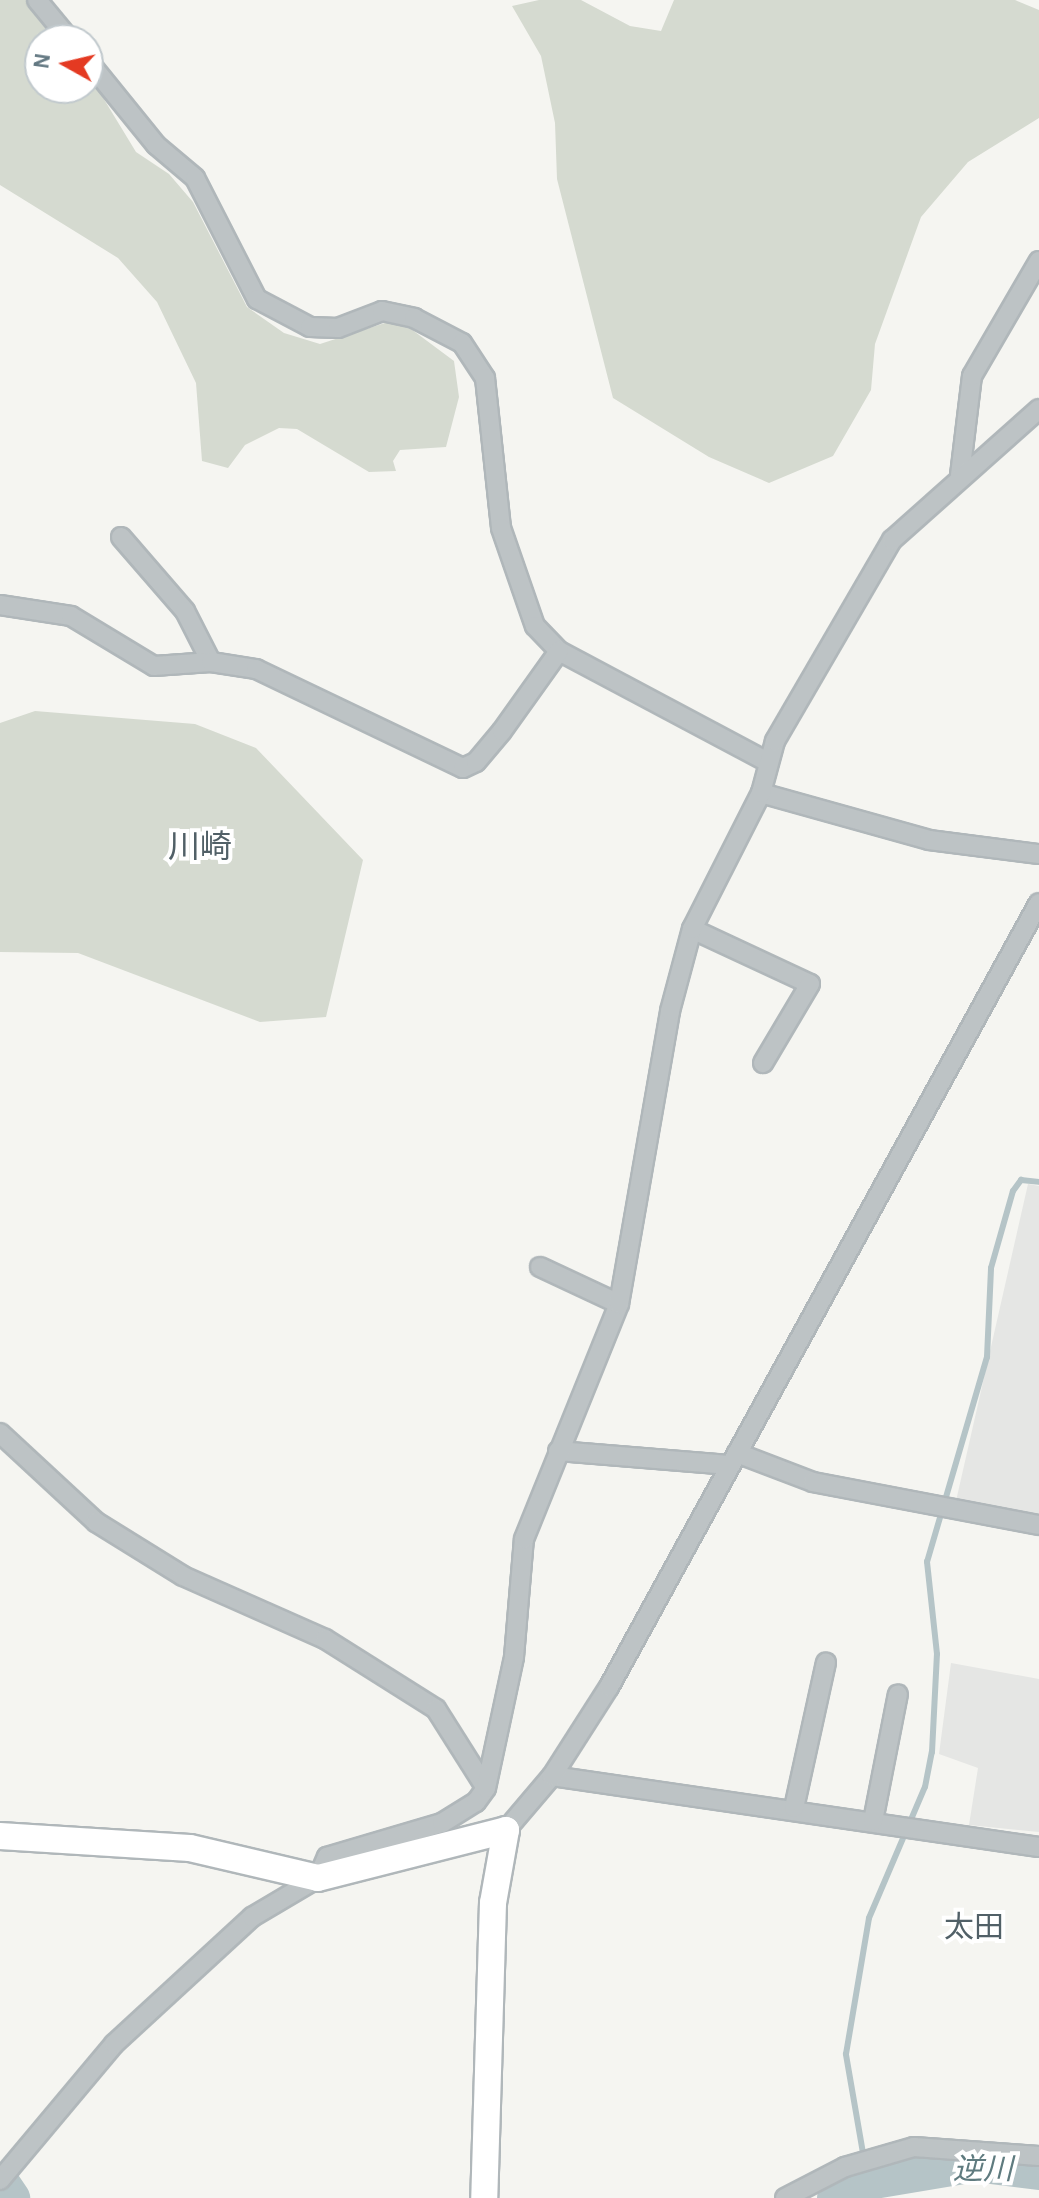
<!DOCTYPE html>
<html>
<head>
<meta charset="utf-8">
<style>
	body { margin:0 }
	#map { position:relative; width:1039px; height:2198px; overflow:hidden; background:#f5f5f1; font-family:"Alegreya Sans","Noto Sans JP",sans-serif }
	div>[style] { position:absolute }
	.built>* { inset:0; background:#e5e6e4 }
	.green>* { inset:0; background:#d5dad0 }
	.stream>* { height:6px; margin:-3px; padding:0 3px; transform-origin:3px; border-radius:3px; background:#b5c4c7 }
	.river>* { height:36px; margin:-18px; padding:0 18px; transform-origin:18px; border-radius:18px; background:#b5c4c7 }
	.roads { filter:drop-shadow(2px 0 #b0b7ba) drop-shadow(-2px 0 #b0b7ba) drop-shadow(0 2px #b0b7ba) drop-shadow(0 -2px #b0b7ba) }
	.street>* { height:18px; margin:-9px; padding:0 9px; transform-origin:9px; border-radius:9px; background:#bdc3c5 }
	.secondary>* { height:26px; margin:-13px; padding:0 13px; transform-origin:13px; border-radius:13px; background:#fff }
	span { translate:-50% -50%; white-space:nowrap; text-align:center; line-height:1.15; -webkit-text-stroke:8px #fff; paint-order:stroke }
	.neighbourhood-label { font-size:30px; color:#516067 }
	.water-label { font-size:30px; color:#5f7b7f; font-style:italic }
	.quarter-label { font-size:32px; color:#516067 }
	.north { position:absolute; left:24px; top:24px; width:80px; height:80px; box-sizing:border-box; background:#fff; border:2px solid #c1c9cd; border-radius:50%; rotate:278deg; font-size:22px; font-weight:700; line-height:32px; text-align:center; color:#637882 }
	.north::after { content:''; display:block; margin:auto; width:28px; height:36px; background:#e43a22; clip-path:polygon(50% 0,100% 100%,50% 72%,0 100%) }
</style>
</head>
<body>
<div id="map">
	<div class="built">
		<i style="clip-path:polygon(1028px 1184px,1039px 1186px,1039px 1515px,956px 1501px)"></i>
		<i style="clip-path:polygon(951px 1663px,1039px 1679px,1039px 1832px,969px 1825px,978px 1768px,939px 1754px)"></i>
	</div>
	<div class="green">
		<i style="clip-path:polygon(0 0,28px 0,65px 40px,40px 40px,40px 88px,88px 88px,88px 73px,136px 152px,169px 174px,193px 202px,247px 307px,284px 333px,320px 344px,388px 322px,411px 329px,454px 361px,459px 397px,446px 447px,400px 450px,393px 461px,396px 471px,369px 472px,297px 429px,279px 428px,245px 445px,228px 468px,202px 461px,196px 383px,157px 302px,118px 258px,0 185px)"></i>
		<i style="clip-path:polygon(539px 0,581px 0,630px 26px,661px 31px,674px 0,1015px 0,1039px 10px,1039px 118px,968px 162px,921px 217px,875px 344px,871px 390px,833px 456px,769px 483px,709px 457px,613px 398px,557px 179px,555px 123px,541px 56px,512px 6px)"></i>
		<i style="clip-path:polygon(35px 711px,195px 724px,256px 748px,363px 860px,326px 1017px,260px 1022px,78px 953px,0 952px,0 723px)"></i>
	</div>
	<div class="stream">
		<i style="left:868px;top:2182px;width:130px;rotate:-99.8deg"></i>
		<i style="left:846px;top:2054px;width:138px;rotate:-80.4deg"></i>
		<i style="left:869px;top:1918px;width:142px;rotate:-66.9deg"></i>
		<i style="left:925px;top:1787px;width:36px;rotate:-79deg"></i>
		<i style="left:932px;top:1752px;width:98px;rotate:-87.1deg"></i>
		<i style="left:937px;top:1654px;width:93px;rotate:-96.2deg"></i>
		<i style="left:927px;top:1562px;width:214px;rotate:-73.7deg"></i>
		<i style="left:987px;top:1357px;width:89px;rotate:-87.4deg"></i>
		<i style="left:991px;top:1268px;width:80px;rotate:-74.1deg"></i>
		<i style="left:1013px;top:1191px;width:14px;rotate:-54deg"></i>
		<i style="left:1021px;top:1180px;width:18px;rotate:6deg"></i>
	</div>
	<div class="river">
		<i style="left:0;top:2180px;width:22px;rotate:56deg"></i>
		<i style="left:835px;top:2198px;width:37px;rotate:-26deg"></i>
		<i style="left:868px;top:2182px;width:109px;rotate:-9.5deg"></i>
		<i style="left:975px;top:2164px;width:64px;rotate:7.1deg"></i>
	</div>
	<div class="roads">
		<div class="street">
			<i style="left:37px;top:0;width:52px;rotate:50.5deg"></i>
			<i style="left:88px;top:61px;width:108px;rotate:51deg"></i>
			<i style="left:156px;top:145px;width:51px;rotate:40.2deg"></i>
			<i style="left:195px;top:178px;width:136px;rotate:62.9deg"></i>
			<i style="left:257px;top:299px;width:60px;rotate:27.8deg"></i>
			<i style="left:310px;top:327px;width:28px;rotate:2deg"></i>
			<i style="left:338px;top:328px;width:47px;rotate:-21.1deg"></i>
			<i style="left:382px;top:311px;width:33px;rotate:12deg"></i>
			<i style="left:414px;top:318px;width:54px;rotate:27.5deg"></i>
			<i style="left:462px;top:343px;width:42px;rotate:56.7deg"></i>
			<i style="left:485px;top:378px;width:151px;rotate:83.9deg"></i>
			<i style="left:501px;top:528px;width:104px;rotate:70.9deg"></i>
			<i style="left:535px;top:626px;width:35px;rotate:46deg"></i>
			<i style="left:559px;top:651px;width:234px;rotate:28deg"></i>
			<i style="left:960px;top:475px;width:100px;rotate:-83.1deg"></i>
			<i style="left:972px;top:376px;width:133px;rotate:-59.8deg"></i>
			<i style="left:121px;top:537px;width:98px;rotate:49.1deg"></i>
			<i style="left:185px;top:611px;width:57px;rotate:63deg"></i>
			<i style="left:0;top:605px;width:72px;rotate:8.8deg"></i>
			<i style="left:71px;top:616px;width:97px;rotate:31.1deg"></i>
			<i style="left:154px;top:666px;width:57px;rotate:-4deg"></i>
			<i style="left:211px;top:662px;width:46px;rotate:8.8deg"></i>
			<i style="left:256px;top:669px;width:229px;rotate:25.6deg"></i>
			<i style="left:463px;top:768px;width:14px;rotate:-25deg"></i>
			<i style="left:476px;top:762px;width:40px;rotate:-50deg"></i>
			<i style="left:502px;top:731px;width:98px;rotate:-54.5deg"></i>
			<i style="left:761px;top:793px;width:174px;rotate:15.6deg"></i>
			<i style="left:929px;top:840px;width:111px;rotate:7.3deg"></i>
			<i style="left:692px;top:929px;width:130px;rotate:25deg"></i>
			<i style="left:810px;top:984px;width:92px;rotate:120.7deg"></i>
			<i style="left:540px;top:1267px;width:87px;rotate:25.1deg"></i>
			<i style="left:0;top:1433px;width:131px;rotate:42.8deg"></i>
			<i style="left:96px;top:1522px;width:102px;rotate:31.8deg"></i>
			<i style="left:183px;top:1576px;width:155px;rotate:23.9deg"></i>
			<i style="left:325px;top:1639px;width:131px;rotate:32.2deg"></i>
			<i style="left:436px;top:1709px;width:93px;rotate:57.7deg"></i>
			<i style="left:558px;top:1451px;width:172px;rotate:4.7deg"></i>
			<i style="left:737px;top:1453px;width:81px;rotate:20.9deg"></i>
			<i style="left:813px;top:1482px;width:230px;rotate:10.8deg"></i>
			<i style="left:552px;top:1776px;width:492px;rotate:8.3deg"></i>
			<i style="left:794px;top:1808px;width:149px;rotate:-77.6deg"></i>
			<i style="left:873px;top:1821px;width:129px;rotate:-78.9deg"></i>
			<i style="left:506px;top:1830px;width:71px;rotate:-49.6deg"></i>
			<i style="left:552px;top:1776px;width:106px;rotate:-57.4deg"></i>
			<i style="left:609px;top:1687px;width:894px;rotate:-61.26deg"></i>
			<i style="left:0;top:2180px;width:177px;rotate:-50deg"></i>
			<i style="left:114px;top:2044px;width:188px;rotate:-42.6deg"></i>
			<i style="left:252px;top:1917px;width:77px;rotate:-30.6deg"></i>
			<i style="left:318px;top:1878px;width:23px;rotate:-67deg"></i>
			<i style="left:327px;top:1857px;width:120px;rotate:-16.5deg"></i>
			<i style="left:442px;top:1823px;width:40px;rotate:-32deg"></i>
			<i style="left:476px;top:1802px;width:17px;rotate:-54deg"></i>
			<i style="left:486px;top:1788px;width:134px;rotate:-77.9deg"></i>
			<i style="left:514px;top:1657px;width:118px;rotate:-85.2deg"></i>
			<i style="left:524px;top:1539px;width:253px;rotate:-68deg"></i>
			<i style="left:619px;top:1304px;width:297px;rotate:-80.1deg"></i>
			<i style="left:670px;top:1011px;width:85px;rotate:-75deg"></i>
			<i style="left:692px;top:929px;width:153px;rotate:-63.1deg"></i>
			<i style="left:761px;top:793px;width:54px;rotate:-74.9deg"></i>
			<i style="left:775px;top:741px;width:233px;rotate:-59.8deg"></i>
			<i style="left:892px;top:540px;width:197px;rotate:-41.7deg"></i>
			<i style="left:785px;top:2198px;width:68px;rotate:-27.3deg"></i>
			<i style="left:845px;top:2167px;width:72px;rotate:-16.2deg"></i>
			<i style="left:914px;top:2147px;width:125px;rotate:4.1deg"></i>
		</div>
		<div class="secondary">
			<i style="left:0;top:1836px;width:190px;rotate:3.6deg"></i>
			<i style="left:190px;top:1848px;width:131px;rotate:13.2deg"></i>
			<i style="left:318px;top:1878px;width:194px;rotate:-14.3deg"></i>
			<i style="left:506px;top:1830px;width:74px;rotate:100.1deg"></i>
			<i style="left:493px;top:1903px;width:295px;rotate:91.7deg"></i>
		</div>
	</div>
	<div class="neighbourhood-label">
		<span style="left:974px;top:1928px">太田</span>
	</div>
	<div class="water-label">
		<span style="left:983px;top:2170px">逆川</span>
	</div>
	<div class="quarter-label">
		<span style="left:200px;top:847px">川崎</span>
	</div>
	<div class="north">N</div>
</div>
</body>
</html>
